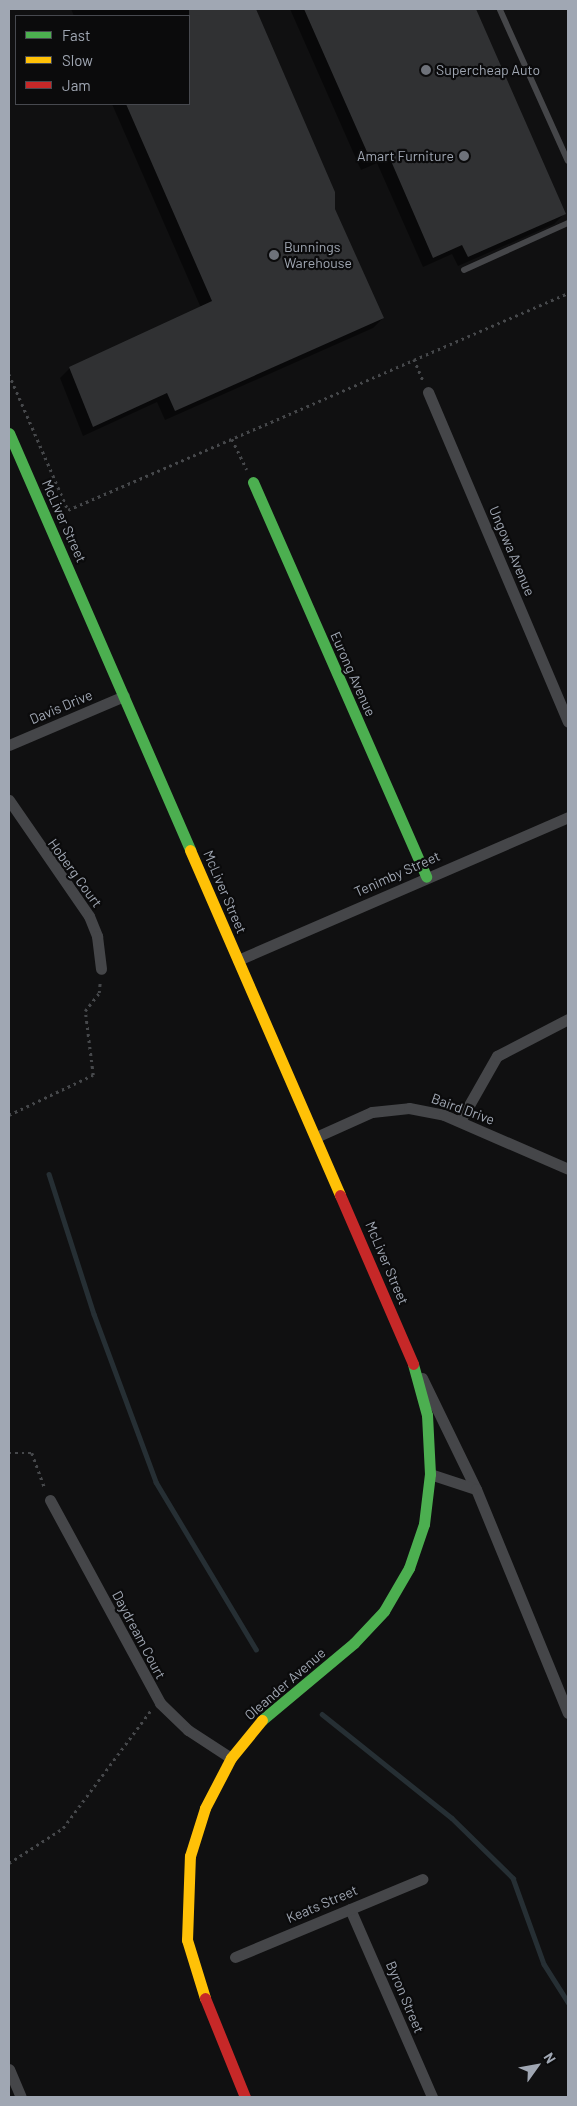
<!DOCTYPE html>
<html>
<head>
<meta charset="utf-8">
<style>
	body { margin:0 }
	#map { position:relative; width:577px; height:2106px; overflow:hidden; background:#101011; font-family:Barlow,sans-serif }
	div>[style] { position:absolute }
	.shadow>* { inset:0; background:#0007 }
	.stream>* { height:4.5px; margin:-2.25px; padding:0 2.25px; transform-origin:2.25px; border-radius:2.25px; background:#262f34 }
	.building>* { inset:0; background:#303133 }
	.path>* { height:2.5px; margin-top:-1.25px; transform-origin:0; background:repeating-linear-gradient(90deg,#46484b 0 2.5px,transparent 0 6.5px) }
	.lane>* { height:5.5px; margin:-2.75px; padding:0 2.75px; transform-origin:2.75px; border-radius:2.75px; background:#454649 }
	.street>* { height:11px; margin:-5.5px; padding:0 5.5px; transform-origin:5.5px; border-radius:5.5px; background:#454649 }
	.fast>* { height:11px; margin:-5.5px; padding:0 5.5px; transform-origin:5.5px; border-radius:5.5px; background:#4caf50 }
	.slow>* { height:11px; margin:-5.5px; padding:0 5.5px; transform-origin:5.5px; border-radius:5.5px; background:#ffc107 }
	.jam>* { height:11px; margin:-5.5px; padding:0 5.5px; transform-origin:5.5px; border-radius:5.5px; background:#c62828 }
	.dots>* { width:14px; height:14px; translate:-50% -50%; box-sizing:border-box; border:2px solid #0b0b0c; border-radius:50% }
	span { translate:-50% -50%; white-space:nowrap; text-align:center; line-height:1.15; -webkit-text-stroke:4.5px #0b0b0c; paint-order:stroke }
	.poi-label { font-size:14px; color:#a0a7b3 }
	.left { translate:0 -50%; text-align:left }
	.right { translate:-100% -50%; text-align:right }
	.street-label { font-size:14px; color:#a0a7b3 }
	.frame { position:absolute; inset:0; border:10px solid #a0a7b3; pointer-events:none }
	.legend { position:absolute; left:15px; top:15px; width:175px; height:90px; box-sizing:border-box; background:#0b0b0c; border:1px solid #47494f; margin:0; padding:6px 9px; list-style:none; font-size:15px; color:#a0a7b3 }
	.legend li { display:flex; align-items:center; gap:10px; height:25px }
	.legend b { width:25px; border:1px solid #47494f }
	.north { position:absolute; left:512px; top:2041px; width:50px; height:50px; -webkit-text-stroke:4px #0b0b0c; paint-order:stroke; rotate:58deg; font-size:14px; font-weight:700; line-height:20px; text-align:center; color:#a0a7b3 }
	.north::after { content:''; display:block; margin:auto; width:18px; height:22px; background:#a0a7b3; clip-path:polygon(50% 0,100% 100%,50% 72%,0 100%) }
</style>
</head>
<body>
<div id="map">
	<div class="shadow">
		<i style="clip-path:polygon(71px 9px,255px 9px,334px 192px,333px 209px,383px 318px,373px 328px,165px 420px,157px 402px,83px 436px,60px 378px,70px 368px,201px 308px,112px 104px,189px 104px,189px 16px,74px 16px)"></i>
		<i style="clip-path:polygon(290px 9px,474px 9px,564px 214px,554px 224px,458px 266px,452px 254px,423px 267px,377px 163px,361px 170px)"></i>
	</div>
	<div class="stream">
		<i style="left:49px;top:1174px;width:147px;rotate:72.2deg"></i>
		<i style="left:94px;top:1314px;width:179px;rotate:69.7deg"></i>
		<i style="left:156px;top:1482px;width:195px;rotate:59.1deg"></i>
		<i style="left:322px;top:1714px;width:166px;rotate:38.7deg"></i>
		<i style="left:452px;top:1818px;width:86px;rotate:44.5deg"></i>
		<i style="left:513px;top:1878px;width:91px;rotate:70.2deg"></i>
		<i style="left:544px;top:1964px;width:45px;rotate:57.7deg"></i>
	</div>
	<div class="building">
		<i style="clip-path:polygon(189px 9px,256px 9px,335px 192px,335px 209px,384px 318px,175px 411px,167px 393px,93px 427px,69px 367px,212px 301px,126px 104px,189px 104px)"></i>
		<i style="clip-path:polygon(304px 9px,476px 9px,566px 214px,468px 257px,462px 245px,433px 258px,388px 154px,371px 161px)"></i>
	</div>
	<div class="path">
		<i style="left:414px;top:359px;width:25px;rotate:67deg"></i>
		<i style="left:9px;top:374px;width:148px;rotate:66.5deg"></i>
		<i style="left:68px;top:510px;width:545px;rotate:-23.46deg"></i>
		<i style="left:232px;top:439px;width:34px;rotate:64deg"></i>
		<i style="left:9px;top:1115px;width:93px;rotate:-25.5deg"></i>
		<i style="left:93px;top:1075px;width:64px;rotate:-97.1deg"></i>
		<i style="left:85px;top:1011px;width:23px;rotate:-52deg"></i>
		<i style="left:99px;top:993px;width:11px;rotate:-85deg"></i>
		<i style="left:9px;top:1453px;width:23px"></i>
		<i style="left:32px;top:1453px;width:37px;rotate:70deg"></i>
		<i style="left:9px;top:1863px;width:64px;rotate:-32.9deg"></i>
		<i style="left:63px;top:1828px;width:147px;rotate:-53.3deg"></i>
	</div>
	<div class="lane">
		<i style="left:500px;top:9px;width:166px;rotate:65.8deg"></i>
		<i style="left:464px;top:270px;width:114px;rotate:-24.3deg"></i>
	</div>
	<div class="street">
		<i style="left:428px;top:392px;width:358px;rotate:67deg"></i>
		<i style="left:9px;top:745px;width:125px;rotate:-23.1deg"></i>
		<i style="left:9px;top:800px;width:141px;rotate:55.4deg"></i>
		<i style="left:89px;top:916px;width:22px;rotate:68deg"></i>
		<i style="left:97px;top:936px;width:33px;rotate:83deg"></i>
		<i style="left:238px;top:960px;width:360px;rotate:-23.4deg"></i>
		<i style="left:460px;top:1121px;width:75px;rotate:-60.4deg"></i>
		<i style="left:497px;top:1056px;width:80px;rotate:-27.5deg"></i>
		<i style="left:316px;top:1137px;width:61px;rotate:-24.1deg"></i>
		<i style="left:372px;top:1112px;width:37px;rotate:-6deg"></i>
		<i style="left:409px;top:1108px;width:36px;rotate:11deg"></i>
		<i style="left:444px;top:1115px;width:135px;rotate:23.5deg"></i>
		<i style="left:422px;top:1378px;width:123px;rotate:64.1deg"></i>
		<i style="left:430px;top:1474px;width:48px;rotate:18.1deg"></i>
		<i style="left:476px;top:1489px;width:242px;rotate:67.7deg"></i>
		<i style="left:50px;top:1500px;width:231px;rotate:61.5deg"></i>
		<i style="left:160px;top:1703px;width:39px;rotate:44deg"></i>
		<i style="left:188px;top:1730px;width:51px;rotate:33.1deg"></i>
		<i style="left:350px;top:1909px;width:205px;rotate:66.4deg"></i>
		<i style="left:235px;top:1957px;width:203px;rotate:-22.6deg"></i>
		<i style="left:9px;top:2069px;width:30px;rotate:67deg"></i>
	</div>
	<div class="fast">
		<i style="left:9px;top:433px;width:455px;rotate:66.5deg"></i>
		<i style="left:253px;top:482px;width:431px;rotate:66.3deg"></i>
		<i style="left:262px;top:1720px;width:120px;rotate:-39.9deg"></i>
		<i style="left:354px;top:1643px;width:44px;rotate:-46.8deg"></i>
		<i style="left:384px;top:1611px;width:50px;rotate:-59.8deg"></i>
		<i style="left:409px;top:1568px;width:46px;rotate:-71.2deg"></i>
		<i style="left:424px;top:1524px;width:50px;rotate:-83.2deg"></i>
		<i style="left:430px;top:1474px;width:59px;rotate:-92.9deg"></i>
		<i style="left:427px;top:1415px;width:53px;rotate:-105.4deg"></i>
	</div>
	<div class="slow">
		<i style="left:190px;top:850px;width:376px;rotate:66.5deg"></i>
		<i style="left:205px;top:1998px;width:61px;rotate:-107.2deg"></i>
		<i style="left:187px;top:1940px;width:84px;rotate:-88deg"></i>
		<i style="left:190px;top:1856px;width:50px;rotate:-72.6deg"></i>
		<i style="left:205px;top:1808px;width:56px;rotate:-62.5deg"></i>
		<i style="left:231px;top:1758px;width:49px;rotate:-50.8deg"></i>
	</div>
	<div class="jam">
		<i style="left:340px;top:1195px;width:184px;rotate:66.6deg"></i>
		<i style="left:205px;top:1998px;width:107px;rotate:68deg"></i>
	</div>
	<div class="dots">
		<i style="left:426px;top:70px;background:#6e727a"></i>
		<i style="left:464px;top:156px;background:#6e727a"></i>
		<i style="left:274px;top:255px;background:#6e727a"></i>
	</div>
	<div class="poi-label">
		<span class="left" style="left:436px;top:70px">Supercheap Auto</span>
		<span class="right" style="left:454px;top:156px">Amart Furniture</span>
		<span class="left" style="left:284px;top:255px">Bunnings<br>Warehouse</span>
	</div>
	<div class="street-label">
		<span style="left:64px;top:521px;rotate:66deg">McLiver Street</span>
		<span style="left:512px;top:551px;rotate:67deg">Ungowa Avenue</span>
		<span style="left:353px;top:674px;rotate:66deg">Eurong Avenue</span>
		<span style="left:61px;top:707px;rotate:-23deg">Davis Drive</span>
		<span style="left:75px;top:873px;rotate:54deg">Hoberg Court</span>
		<span style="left:397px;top:874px;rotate:-24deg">Tenimby Street</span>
		<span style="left:225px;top:892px;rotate:67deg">McLiver Street</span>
		<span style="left:463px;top:1109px;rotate:20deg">Baird Drive</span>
		<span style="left:387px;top:1263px;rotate:67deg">McLiver Street</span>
		<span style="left:139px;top:1635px;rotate:62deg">Daydream Court</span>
		<span style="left:285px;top:1684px;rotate:-41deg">Oleander Avenue</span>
		<span style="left:322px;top:1904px;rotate:-23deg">Keats Street</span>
		<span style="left:405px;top:1997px;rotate:67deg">Byron Street</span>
	</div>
	<div class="frame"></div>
	<ul class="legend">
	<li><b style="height:6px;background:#4caf50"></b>Fast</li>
	<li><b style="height:6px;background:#ffc107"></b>Slow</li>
	<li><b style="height:6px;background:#c62828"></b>Jam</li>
	</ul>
	<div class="north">N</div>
</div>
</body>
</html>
